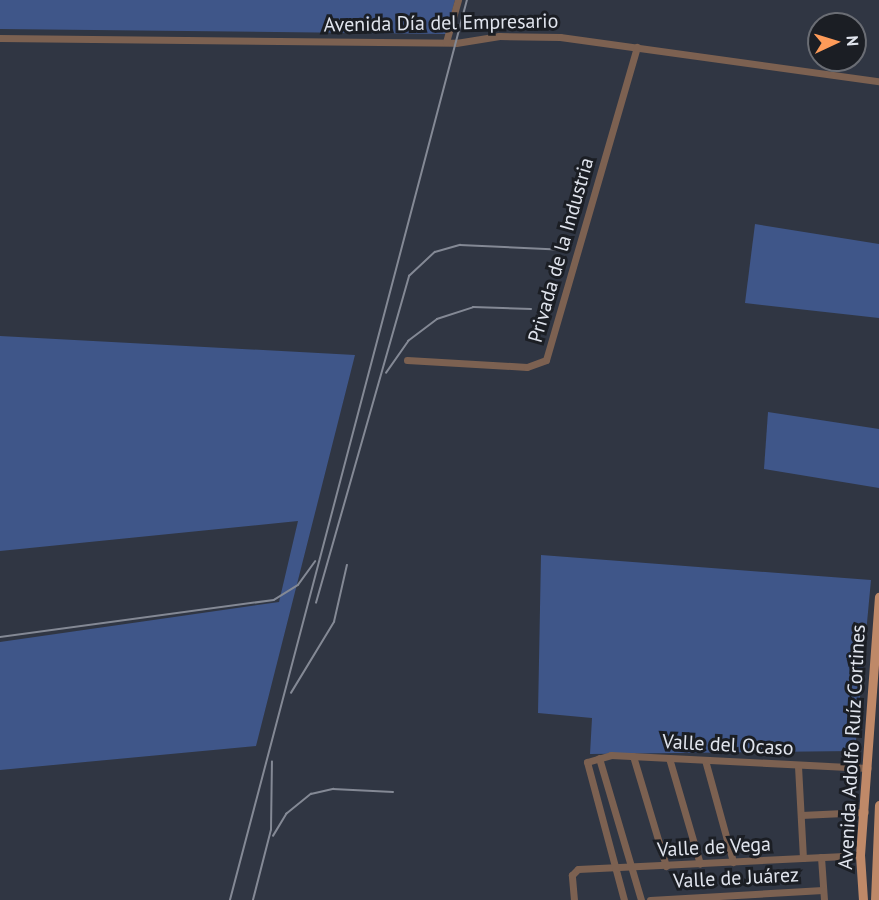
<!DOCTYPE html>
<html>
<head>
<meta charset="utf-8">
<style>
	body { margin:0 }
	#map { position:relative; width:879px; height:900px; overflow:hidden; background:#303643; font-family:"PT Sans",sans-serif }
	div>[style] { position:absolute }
	.green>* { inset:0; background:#3f5689 }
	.minor>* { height:7px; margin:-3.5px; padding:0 3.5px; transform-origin:3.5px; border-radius:3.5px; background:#7c6151 }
	.major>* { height:9px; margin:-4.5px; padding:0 4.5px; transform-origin:4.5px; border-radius:4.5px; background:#bf8968 }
	.rail>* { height:1.5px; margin:-0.75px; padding:0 0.75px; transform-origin:0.75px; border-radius:0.75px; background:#848995 }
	span { translate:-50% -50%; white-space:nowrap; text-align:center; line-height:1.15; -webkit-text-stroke:6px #1b1e24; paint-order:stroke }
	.street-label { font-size:20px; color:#e0e4ed }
	.north { position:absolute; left:807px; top:12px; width:60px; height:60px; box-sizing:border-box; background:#1b1e24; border:2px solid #6a6d74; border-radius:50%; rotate:86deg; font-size:16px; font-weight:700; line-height:24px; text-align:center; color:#e0e4ed }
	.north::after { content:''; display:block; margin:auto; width:21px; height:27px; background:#fe9b59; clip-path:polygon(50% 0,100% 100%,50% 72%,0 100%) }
</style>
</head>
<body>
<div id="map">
	<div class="green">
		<i style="clip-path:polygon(0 0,455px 0,446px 34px,0 29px)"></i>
		<i style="clip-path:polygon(755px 224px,879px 244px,879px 318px,745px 303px)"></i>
		<i style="clip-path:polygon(0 336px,355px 355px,256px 746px,0 770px,0 642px,279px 602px,298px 521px,0 551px)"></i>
		<i style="clip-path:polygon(768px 412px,879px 429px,879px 488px,764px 469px)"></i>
		<i style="clip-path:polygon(541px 555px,871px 580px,855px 751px,590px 754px,592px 718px,538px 713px)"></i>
	</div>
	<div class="minor">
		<i style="left:0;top:38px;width:456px;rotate:0.6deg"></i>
		<i style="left:456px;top:43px;width:44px;rotate:-9.2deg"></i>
		<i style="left:499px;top:36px;width:61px;rotate:0.9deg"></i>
		<i style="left:560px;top:37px;width:322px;rotate:7.9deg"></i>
		<i style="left:446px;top:42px;width:44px;rotate:-74.1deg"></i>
		<i style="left:407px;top:360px;width:120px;rotate:3.3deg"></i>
		<i style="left:527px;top:367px;width:20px;rotate:-20deg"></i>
		<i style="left:546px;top:360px;width:326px;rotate:-73.8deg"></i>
		<i style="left:633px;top:756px;width:115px;rotate:73.3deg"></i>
		<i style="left:599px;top:758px;width:148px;rotate:73.5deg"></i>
		<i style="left:669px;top:758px;width:110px;rotate:73.7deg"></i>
		<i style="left:705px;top:760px;width:106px;rotate:74.6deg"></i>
		<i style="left:798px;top:766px;width:92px;rotate:86.9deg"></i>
		<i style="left:801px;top:815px;width:64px;rotate:-2.7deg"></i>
		<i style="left:821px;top:857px;width:43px;rotate:86deg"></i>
		<i style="left:574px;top:900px;width:25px;rotate:-95deg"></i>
		<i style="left:572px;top:875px;width:8px;rotate:-45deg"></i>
		<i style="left:578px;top:869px;width:282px;rotate:-2.8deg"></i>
		<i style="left:624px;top:900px;width:143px;rotate:-105deg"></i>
		<i style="left:587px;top:762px;width:25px;rotate:-16deg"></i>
		<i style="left:611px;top:755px;width:257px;rotate:2.9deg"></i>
		<i style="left:650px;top:900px;width:173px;rotate:-3.3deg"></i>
	</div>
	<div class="major">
		<i style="left:863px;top:900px;width:45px;rotate:-93.8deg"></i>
		<i style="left:860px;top:855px;width:259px;rotate:-85.8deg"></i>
		<i style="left:875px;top:900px;width:95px;rotate:-87.6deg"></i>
	</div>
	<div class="rail">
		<i style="left:386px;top:373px;width:39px;rotate:-55deg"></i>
		<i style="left:408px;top:341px;width:36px;rotate:-37deg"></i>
		<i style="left:437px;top:319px;width:38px;rotate:-18deg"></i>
		<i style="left:473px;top:307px;width:58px;rotate:2deg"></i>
		<i style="left:316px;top:603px;width:340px;rotate:-74.1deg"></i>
		<i style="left:409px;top:276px;width:35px;rotate:-43deg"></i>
		<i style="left:435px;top:252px;width:26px;rotate:-16deg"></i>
		<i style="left:460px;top:245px;width:107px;rotate:2.7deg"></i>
		<i style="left:0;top:637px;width:276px;rotate:-7.7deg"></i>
		<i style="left:274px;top:600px;width:28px;rotate:-32deg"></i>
		<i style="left:298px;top:585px;width:29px;rotate:-54deg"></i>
		<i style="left:291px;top:693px;width:83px;rotate:-58.8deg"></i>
		<i style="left:334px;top:622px;width:58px;rotate:-77.2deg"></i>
		<i style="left:273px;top:836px;width:26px;rotate:-59deg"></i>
		<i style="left:286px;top:814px;width:32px;rotate:-39deg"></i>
		<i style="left:311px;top:794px;width:23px;rotate:-13deg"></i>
		<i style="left:333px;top:789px;width:60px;rotate:2.9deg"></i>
		<i style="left:230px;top:900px;width:931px;rotate:-75.25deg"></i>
		<i style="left:253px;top:900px;width:72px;rotate:-75.6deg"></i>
		<i style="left:271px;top:830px;width:68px;rotate:-89.2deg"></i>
	</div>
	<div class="street-label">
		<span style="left:441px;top:23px;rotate:-1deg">Avenida Día del Empresario</span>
		<span style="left:561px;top:250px;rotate:-74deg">Privada de la Industria</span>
		<span style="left:728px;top:745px;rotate:3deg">Valle del Ocaso</span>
		<span style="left:852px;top:747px;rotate:-87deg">Avenida Adolfo Ruíz Cortines</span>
		<span style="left:714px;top:847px;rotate:-3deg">Valle de Vega</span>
		<span style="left:736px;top:878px;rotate:-3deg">Valle de Juárez</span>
	</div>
	<div class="north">N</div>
</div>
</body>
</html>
